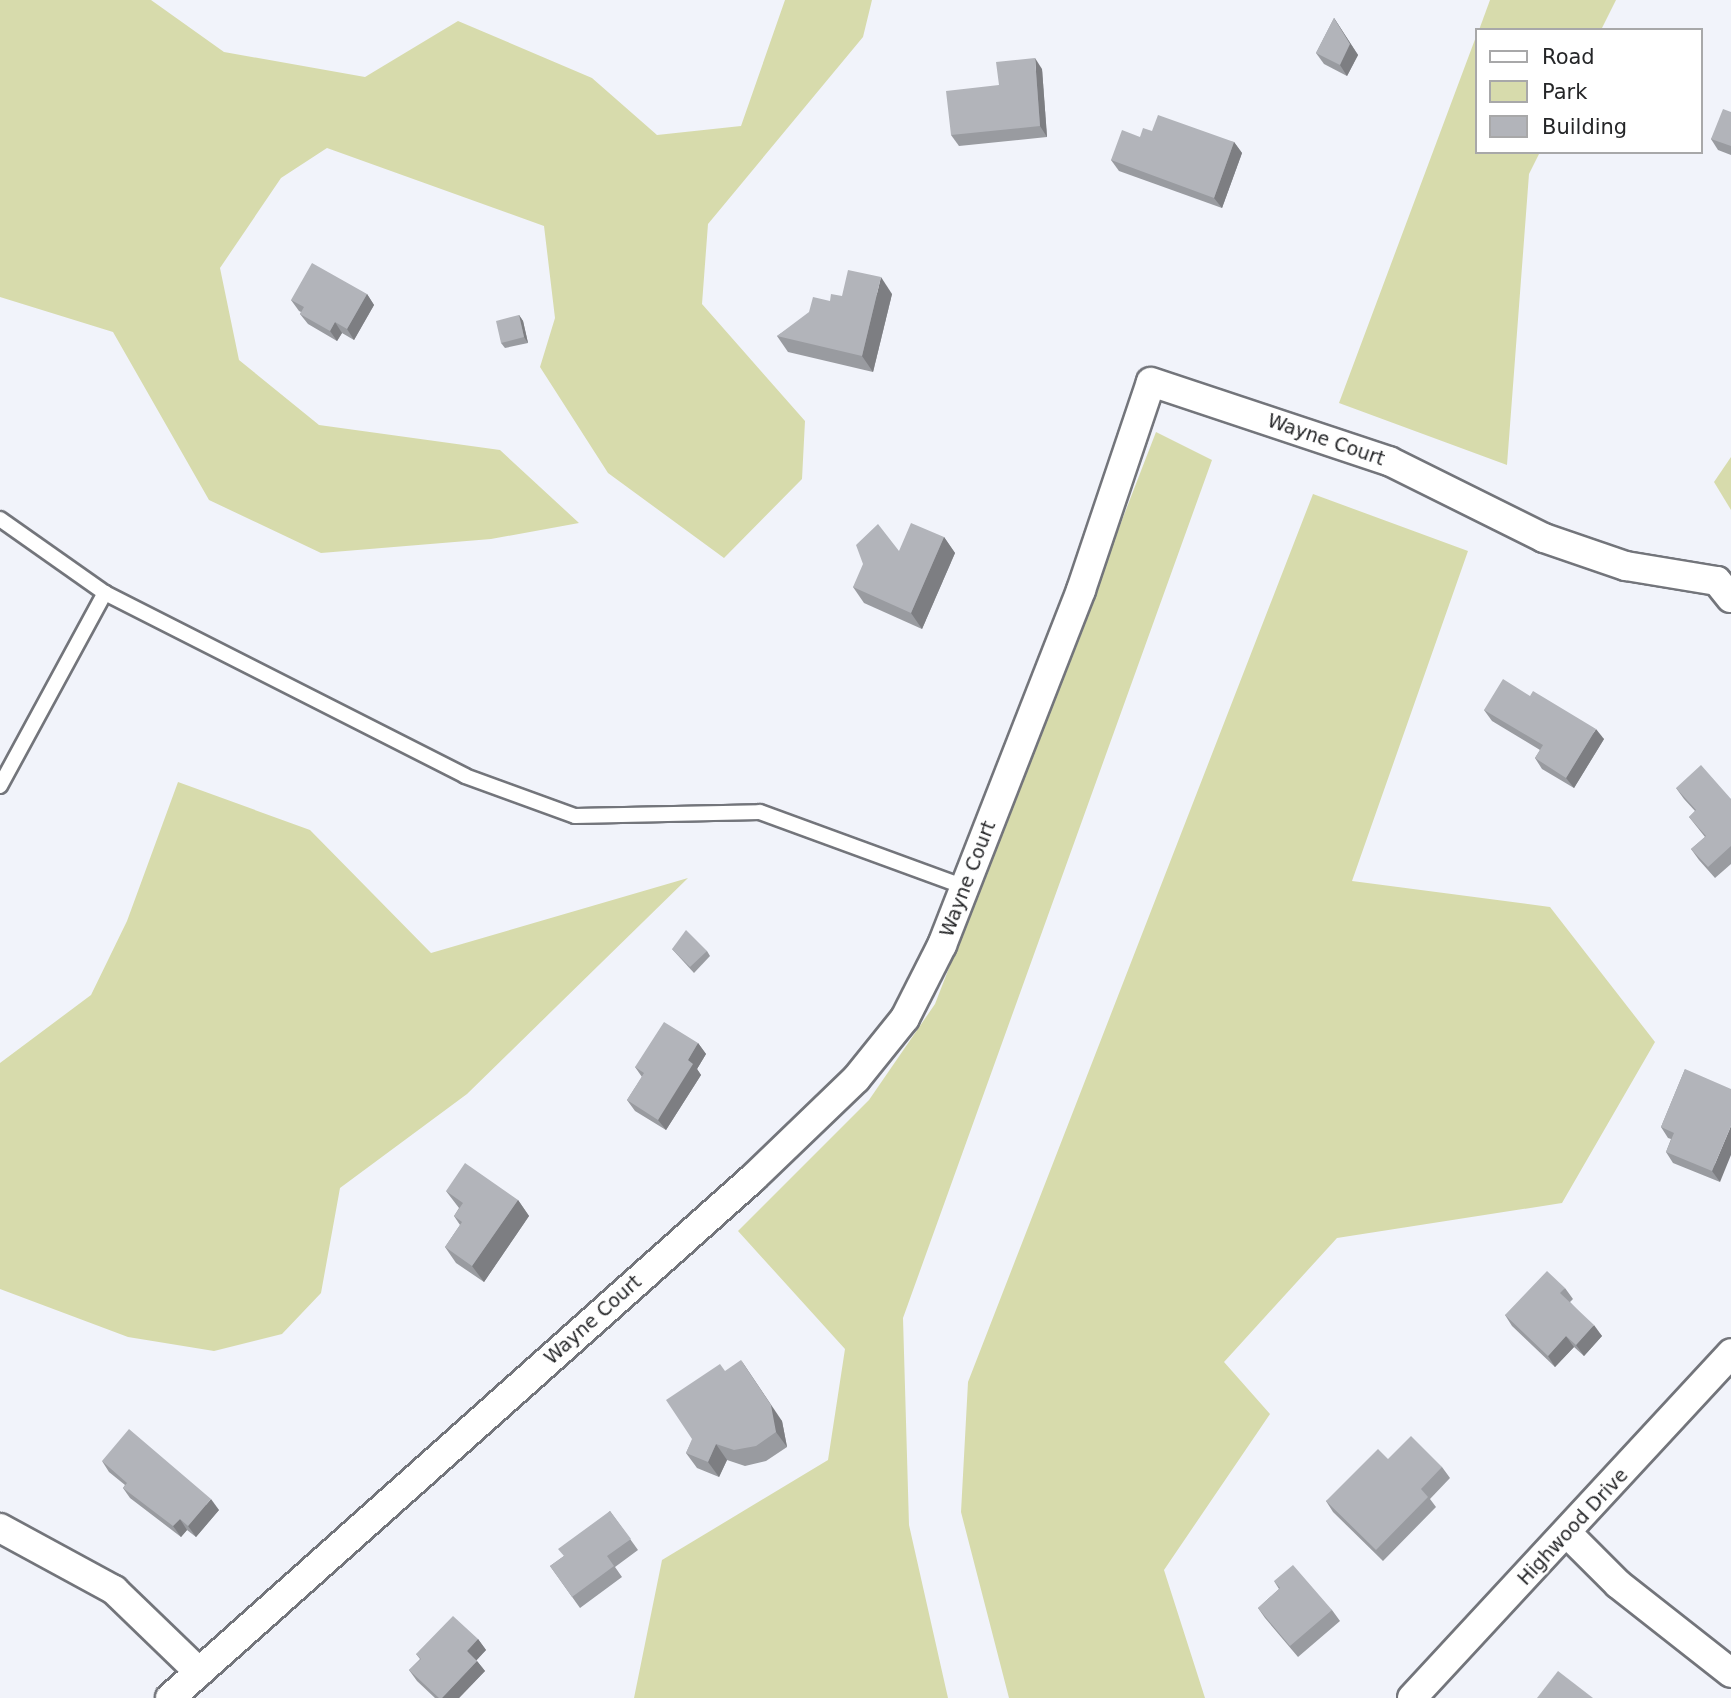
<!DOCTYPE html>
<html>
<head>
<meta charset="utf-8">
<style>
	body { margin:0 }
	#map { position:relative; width:1731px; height:1698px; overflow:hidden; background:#f1f3fa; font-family:"DejaVu Sans",sans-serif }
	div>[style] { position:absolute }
	.green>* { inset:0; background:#d7dbac }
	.roads { filter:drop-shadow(2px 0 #73757b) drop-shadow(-2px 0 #73757b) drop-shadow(0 2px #73757b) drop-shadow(0 -2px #73757b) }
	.lane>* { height:14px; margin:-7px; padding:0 7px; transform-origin:7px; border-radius:7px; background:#fff }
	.street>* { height:28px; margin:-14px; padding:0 14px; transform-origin:14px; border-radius:14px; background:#fff }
	.wall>* { inset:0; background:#999ba0 }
	.shaded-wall>* { inset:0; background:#7d7e82 }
	.building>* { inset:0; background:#b2b4ba }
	span { translate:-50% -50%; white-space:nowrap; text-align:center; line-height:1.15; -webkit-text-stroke:5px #fff; paint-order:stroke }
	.street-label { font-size:19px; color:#252628 }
	.legend { position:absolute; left:1475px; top:28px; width:228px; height:126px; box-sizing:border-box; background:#fff; border:2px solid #a8a8a9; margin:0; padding:9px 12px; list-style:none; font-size:21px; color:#252628 }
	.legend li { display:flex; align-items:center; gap:14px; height:35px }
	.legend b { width:35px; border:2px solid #a8a8a9 }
</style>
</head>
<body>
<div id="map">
	<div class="green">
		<i style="clip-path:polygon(0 0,151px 0,224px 52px,365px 77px,458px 21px,592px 78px,657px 135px,741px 126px,785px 0,872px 0,863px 37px,708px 224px,702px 304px,805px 421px,802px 479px,724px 558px,608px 473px,540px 367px,555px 318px,544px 226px,327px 148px,281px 178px,220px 268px,239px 360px,319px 425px,500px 450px,579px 523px,491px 539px,321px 553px,209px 500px,113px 332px,0 297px)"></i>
		<i style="clip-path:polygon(1490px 0,1616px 0,1601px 30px,1479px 30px)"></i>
		<i style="clip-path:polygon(1477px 34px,1477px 152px,1540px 152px,1529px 174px,1507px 465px,1339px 403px)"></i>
		<i style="clip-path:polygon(1156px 432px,1212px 460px,903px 1318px,909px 1525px,948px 1698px,634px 1698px,662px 1560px,828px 1460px,845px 1349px,738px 1231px,869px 1100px,935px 1004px)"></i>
		<i style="clip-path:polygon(1731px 457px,1731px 510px,1714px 482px)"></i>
		<i style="clip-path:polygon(1313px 494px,1468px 551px,1352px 881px,1550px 907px,1655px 1042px,1562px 1203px,1337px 1238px,1224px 1362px,1270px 1414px,1164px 1570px,1205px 1698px,1009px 1698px,961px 1512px,968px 1382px)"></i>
		<i style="clip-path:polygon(178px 782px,310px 830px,431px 953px,688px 878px,467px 1094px,340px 1188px,321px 1293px,282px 1334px,214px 1351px,128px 1337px,0 1289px,0 1063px,91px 995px,127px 921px)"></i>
	</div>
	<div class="roads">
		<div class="lane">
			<i style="left:0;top:519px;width:128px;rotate:35.2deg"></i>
			<i style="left:105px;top:593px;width:404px;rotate:26.9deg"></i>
			<i style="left:465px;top:776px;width:117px;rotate:20deg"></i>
			<i style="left:575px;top:816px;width:185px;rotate:-1.2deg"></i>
			<i style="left:760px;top:812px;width:218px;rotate:20.1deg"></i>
			<i style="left:0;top:786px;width:220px;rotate:-61.5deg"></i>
		</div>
		<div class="street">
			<i style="left:0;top:1528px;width:130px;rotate:28.5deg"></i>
			<i style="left:114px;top:1590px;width:118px;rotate:44deg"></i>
			<i style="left:1568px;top:1534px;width:71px;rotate:45deg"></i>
			<i style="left:1618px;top:1584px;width:144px;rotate:38.2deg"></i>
			<i style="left:170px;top:1698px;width:781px;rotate:-41.73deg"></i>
			<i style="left:753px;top:1178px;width:143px;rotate:-43.9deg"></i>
			<i style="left:856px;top:1079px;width:78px;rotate:-51.2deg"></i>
			<i style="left:905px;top:1018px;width:82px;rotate:-63.1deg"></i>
			<i style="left:942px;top:945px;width:381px;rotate:-68.6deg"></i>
			<i style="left:1081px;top:590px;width:219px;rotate:-71.4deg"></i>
			<i style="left:1151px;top:382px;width:251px;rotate:18.4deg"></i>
			<i style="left:1389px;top:461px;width:173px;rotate:26.4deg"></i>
			<i style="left:1544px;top:538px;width:87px;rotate:18.9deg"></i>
			<i style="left:1626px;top:566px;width:92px;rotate:9.4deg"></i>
			<i style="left:1717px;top:581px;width:22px;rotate:51deg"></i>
			<i style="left:1412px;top:1698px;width:470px;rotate:-47.2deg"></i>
		</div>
	</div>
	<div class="wall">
		<i style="clip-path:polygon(1334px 18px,1358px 55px,1347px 76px,1324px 64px,1316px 53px)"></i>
		<i style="clip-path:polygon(1042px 69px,1047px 137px,959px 146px,951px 135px,999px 85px)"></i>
		<i style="clip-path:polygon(1731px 112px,1731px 155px,1718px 150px,1711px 139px)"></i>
		<i style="clip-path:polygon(1152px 131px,1234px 142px,1242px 153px,1222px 208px,1119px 171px,1111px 160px,1140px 137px)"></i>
		<i style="clip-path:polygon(367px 294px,374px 305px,354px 340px,342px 333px,337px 341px,308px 324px,300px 314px,301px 312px,299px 311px,291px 300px)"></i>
		<i style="clip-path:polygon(892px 294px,873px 372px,788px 352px,777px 336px,830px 301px,842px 296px)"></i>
		<i style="clip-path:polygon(519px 315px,523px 321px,528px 343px,505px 348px,501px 343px)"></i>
		<i style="clip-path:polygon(944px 537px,955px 553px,922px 629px,864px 603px,853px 587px,899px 551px)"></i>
		<i style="clip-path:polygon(1530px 696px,1604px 739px,1574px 788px,1542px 769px,1535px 758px,1540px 750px,1492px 721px,1484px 710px)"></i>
		<i style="clip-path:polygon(1676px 788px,1731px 799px,1731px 864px,1715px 878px,1699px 860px,1691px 849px,1705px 837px,1689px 817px,1695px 811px,1684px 799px)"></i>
		<i style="clip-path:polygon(672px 949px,707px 951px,710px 956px,694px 973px)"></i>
		<i style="clip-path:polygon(698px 1043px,706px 1054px,697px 1069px,701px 1075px,666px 1130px,635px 1111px,627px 1100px,642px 1077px,635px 1067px)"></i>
		<i style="clip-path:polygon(1685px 1069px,1720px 1182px,1673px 1163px,1666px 1152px,1671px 1139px,1668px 1138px,1661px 1127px)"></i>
		<i style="clip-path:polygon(446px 1191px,518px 1200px,529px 1216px,484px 1282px,456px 1263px,445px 1247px,460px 1225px,454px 1216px,459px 1208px)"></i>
		<i style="clip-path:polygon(1565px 1288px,1573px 1299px,1570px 1302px,1602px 1336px,1584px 1356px,1574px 1347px,1555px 1367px,1512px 1326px,1505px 1315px)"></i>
		<i style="clip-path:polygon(725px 1371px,782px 1421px,787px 1447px,766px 1461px,745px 1466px,727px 1460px,719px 1477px,697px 1468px,686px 1453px)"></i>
		<i style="clip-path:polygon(1388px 1459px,1442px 1467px,1450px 1478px,1430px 1499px,1436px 1507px,1383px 1561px,1333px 1512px,1326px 1501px)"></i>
		<i style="clip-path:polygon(102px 1461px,219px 1510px,196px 1537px,187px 1530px,181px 1537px,130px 1498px,123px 1488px,125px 1485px,109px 1472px)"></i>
		<i style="clip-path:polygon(610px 1511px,638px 1550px,615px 1567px,622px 1577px,580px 1608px,550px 1566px,564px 1556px)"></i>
		<i style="clip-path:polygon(1274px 1581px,1332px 1610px,1340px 1621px,1298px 1657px,1265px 1618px,1258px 1608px,1279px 1589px)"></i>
		<i style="clip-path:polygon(478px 1639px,486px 1650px,476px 1660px,485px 1671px,459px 1698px,435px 1698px,417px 1681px,409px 1670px,420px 1659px,416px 1654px)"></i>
	</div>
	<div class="shaded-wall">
		<i style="clip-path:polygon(1334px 18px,1358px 55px,1347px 76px,1340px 65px)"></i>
		<i style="clip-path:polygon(1035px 58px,1042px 69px,1047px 137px,1040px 126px)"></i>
		<i style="clip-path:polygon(1234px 142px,1242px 153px,1222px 208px,1214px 198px)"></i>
		<i style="clip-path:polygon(881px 277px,892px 294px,873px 372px,862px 356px)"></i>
		<i style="clip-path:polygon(367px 294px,374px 305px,354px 340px,347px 329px)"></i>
		<i style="clip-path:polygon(519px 315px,523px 321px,528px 343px,524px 337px)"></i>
		<i style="clip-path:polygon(335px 322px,342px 333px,337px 341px,330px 331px)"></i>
		<i style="clip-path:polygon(944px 537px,955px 553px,922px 629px,911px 613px)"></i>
		<i style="clip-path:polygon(1596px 729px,1604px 739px,1574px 788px,1566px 778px)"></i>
		<i style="clip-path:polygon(698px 1043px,706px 1054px,697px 1069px,701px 1075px,666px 1130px,658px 1120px,688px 1060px)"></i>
		<i style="clip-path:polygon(1731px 1126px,1731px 1155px,1720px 1182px,1712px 1171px)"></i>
		<i style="clip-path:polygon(518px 1200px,529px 1216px,484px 1282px,472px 1266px)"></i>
		<i style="clip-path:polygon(1594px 1325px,1602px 1336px,1584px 1356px,1576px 1345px)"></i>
		<i style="clip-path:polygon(1566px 1336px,1574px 1347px,1555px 1367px,1548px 1356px)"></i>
		<i style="clip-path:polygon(741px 1360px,782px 1421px,787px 1447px,776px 1432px)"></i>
		<i style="clip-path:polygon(716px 1444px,727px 1460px,719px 1477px,708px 1462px)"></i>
		<i style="clip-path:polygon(211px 1499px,219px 1510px,196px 1537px,188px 1526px)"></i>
		<i style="clip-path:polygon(180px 1519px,187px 1530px,181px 1537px,173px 1526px)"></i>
		<i style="clip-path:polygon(478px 1639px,486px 1650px,475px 1662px,467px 1651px)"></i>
		<i style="clip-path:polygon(477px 1661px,485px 1671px,459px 1698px,442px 1698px)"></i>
	</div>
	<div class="building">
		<i style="clip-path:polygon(1334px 18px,1350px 44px,1340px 65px,1316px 53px)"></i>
		<i style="clip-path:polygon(1035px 58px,1040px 126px,951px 135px,946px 91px,999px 85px,996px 62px)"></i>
		<i style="clip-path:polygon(1723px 109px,1731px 112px,1731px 146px,1711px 139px)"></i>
		<i style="clip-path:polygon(1158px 115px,1234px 142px,1214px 198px,1111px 160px,1122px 130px,1140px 137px,1143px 128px,1152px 131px)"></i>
		<i style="clip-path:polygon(312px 263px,367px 294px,347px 329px,335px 322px,330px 331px,300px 314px,304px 307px,291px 300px)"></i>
		<i style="clip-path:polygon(848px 270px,881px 277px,862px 356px,777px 336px,809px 312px,813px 297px,830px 301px,831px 294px,842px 296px)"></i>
		<i style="clip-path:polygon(519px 315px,524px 337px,501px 343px,496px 321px)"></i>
		<i style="clip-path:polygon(911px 523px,944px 537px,911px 613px,853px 587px,863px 564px,856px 545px,878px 524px,899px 551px)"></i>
		<i style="clip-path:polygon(1503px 679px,1530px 696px,1533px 691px,1596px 729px,1566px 778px,1535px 758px,1543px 745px,1484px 710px)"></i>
		<i style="clip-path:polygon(1701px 765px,1731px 799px,1731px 846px,1708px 867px,1691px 849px,1706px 836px,1689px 817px,1696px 810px,1676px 788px)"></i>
		<i style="clip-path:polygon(686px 930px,707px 951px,690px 967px,672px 949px)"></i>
		<i style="clip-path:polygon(664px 1022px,698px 1043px,688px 1060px,693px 1064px,658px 1120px,627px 1100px,644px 1073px,635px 1067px)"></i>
		<i style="clip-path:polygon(1685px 1069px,1731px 1089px,1731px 1126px,1712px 1171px,1666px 1152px,1674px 1133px,1661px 1127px)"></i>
		<i style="clip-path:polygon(465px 1163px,518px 1200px,472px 1266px,445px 1247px,462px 1222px,454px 1216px,463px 1203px,446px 1191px)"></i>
		<i style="clip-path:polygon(1547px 1271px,1565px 1288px,1560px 1293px,1594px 1325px,1576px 1345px,1566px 1336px,1548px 1356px,1505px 1315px)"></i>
		<i style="clip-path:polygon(741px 1360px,771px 1405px,776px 1432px,756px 1446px,734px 1450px,716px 1444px,708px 1462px,686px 1453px,692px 1439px,666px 1400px,720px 1364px,725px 1371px)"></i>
		<i style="clip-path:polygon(129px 1429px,211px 1499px,188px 1526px,180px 1519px,173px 1526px,123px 1488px,127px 1483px,102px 1461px)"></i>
		<i style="clip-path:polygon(1411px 1436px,1442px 1467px,1421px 1489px,1428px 1497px,1376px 1550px,1326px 1501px,1378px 1449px,1388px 1459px)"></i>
		<i style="clip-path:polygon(610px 1511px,631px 1539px,607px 1556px,614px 1566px,572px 1597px,550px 1566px,564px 1556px,558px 1549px)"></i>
		<i style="clip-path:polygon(1293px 1565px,1332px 1610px,1290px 1646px,1258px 1608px,1280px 1588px,1274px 1581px)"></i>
		<i style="clip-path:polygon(453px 1616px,478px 1639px,467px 1651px,477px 1661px,442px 1698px,439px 1698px,409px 1670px,421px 1659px,416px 1654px)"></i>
		<i style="clip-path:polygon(1558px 1671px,1593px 1698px,1537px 1698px)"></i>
	</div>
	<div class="street-label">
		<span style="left:1326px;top:440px;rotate:19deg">Wayne Court</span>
		<span style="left:968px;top:879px;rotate:-69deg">Wayne Court</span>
		<span style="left:593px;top:1320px;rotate:-42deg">Wayne Court</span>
		<span style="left:1573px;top:1527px;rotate:-47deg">Highwood Drive</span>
	</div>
	<ul class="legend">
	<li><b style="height:9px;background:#fff"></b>Road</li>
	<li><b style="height:19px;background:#d7dbac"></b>Park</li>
	<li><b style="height:19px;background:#b2b4ba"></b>Building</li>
	</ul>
</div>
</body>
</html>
